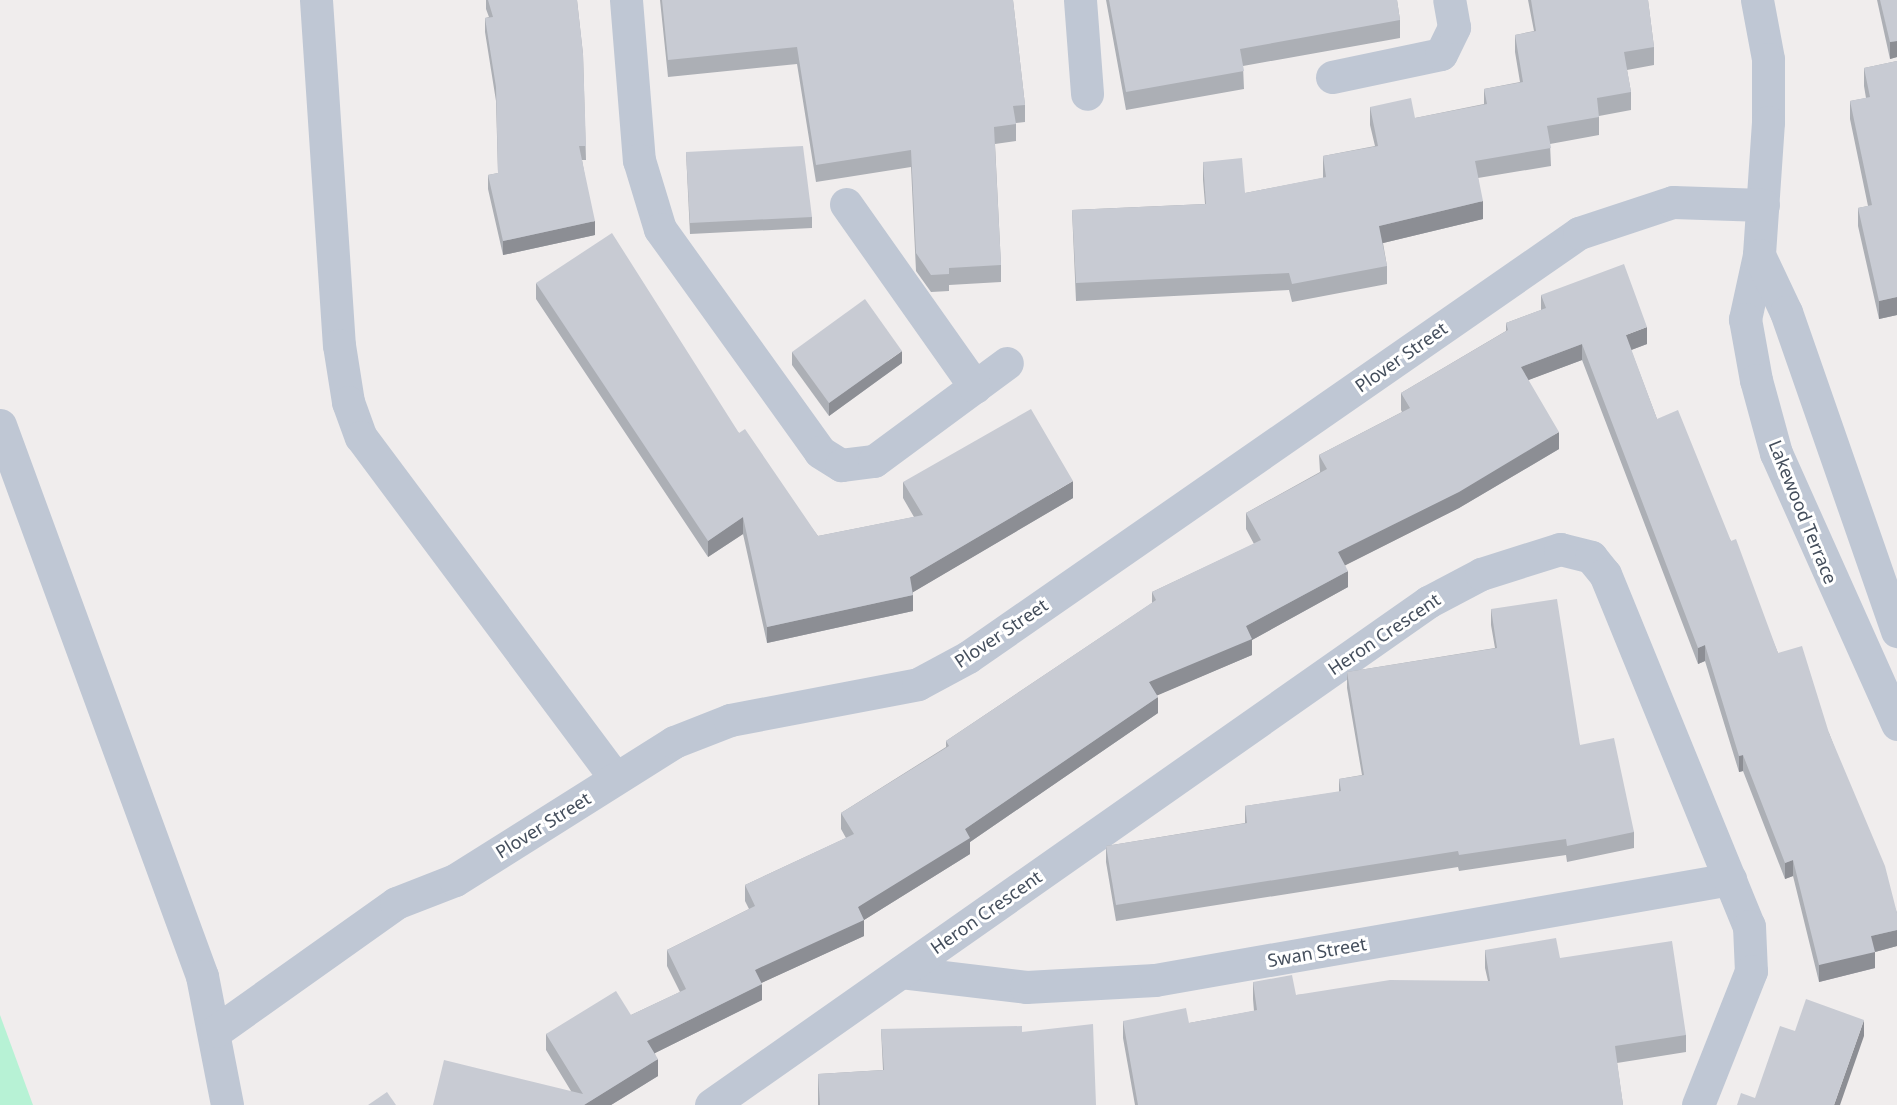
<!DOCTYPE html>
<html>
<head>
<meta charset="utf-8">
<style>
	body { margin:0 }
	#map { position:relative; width:1897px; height:1105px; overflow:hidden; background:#f0eded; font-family:"Noto Sans",sans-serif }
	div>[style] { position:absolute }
	.green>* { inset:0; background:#b7f2d5 }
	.minor>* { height:33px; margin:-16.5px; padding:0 16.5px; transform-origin:16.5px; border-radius:16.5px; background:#bfc7d4 }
	.wall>* { inset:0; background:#acafb5 }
	.shaded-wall>* { inset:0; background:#8c8e94 }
	.building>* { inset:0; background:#c8cbd3 }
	span { translate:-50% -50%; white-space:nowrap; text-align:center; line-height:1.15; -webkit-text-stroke:6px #fff; paint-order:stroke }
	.street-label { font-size:18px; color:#444e5c }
</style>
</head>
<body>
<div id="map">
	<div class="green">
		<i style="clip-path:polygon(0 1015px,33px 1105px,0 1105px)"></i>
	</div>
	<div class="minor">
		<i style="left:316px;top:0;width:346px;rotate:86.2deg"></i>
		<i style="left:339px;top:345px;width:58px;rotate:81deg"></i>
		<i style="left:348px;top:402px;width:37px;rotate:70deg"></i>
		<i style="left:361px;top:437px;width:425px;rotate:53.3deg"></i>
		<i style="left:626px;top:0;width:161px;rotate:85.4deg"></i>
		<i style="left:639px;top:160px;width:72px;rotate:73.1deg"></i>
		<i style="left:660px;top:229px;width:274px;rotate:54.3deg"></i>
		<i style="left:820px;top:452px;width:25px;rotate:32deg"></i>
		<i style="left:841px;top:465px;width:33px;rotate:-7deg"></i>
		<i style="left:874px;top:461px;width:165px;rotate:-36.4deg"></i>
		<i style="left:1080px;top:0;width:94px;rotate:85.7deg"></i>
		<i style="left:1757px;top:0;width:60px;rotate:79.4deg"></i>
		<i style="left:1768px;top:59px;width:63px;rotate:90deg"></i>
		<i style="left:1768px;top:122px;width:133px;rotate:93.9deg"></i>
		<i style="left:1759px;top:255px;width:66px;rotate:102.3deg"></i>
		<i style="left:1745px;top:319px;width:62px;rotate:79.8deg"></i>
		<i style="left:1756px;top:380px;width:76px;rotate:74.7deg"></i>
		<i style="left:1776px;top:453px;width:297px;rotate:65.9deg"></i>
		<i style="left:1332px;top:77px;width:111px;rotate:-11.9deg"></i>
		<i style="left:1441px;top:54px;width:30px;rotate:-64deg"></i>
		<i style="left:1454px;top:27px;width:27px;rotate:-100deg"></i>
		<i style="left:846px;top:204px;width:224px;rotate:54.8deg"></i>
		<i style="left:1759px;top:255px;width:63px;rotate:64.7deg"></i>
		<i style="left:1786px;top:312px;width:338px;rotate:70.8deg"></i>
		<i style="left:0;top:425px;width:587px;rotate:69.87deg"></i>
		<i style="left:202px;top:976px;width:131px;rotate:79deg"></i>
		<i style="left:901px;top:972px;width:126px;rotate:6.8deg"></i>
		<i style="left:1026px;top:987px;width:129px;rotate:-3.1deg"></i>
		<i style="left:1155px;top:980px;width:584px;rotate:-9.96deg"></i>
		<i style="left:216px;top:1031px;width:221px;rotate:-35.4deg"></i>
		<i style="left:396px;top:903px;width:63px;rotate:-21.3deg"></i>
		<i style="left:455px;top:880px;width:259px;rotate:-32.2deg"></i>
		<i style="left:674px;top:742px;width:60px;rotate:-21.4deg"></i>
		<i style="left:730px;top:720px;width:191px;rotate:-10.8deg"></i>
		<i style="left:918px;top:684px;width:57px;rotate:-28.4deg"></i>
		<i style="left:968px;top:657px;width:744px;rotate:-34.76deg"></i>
		<i style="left:1579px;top:233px;width:99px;rotate:-18.3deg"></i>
		<i style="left:1673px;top:202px;width:90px;rotate:1.9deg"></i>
		<i style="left:711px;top:1105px;width:876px;rotate:-35.05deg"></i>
		<i style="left:1428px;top:602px;width:60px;rotate:-27.8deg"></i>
		<i style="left:1481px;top:574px;width:83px;rotate:-17.6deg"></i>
		<i style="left:1560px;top:549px;width:32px;rotate:14deg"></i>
		<i style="left:1591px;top:557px;width:22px;rotate:51deg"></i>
		<i style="left:1605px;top:574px;width:380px;rotate:67.8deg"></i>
		<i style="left:1749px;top:926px;width:45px;rotate:87.5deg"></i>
		<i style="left:1751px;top:971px;width:144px;rotate:111.6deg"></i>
	</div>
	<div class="wall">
		<i style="clip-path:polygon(486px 0,577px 0,583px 54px,586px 160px,582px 160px,595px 235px,503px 255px,488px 189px,488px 175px,498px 173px,496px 101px,485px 32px,485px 18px,489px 17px,486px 9px)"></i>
		<i style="clip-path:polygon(660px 0,1013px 0,1025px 105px,1025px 122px,1016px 123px,1016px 141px,995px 144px,1001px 265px,1001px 282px,949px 285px,949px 291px,931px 292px,916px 271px,911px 167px,816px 182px,797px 64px,668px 77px)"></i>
		<i style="clip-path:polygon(1106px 0,1397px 0,1400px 20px,1400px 38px,1243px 66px,1244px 89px,1126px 110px)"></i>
		<i style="clip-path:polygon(1528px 0,1648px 0,1654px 47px,1654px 65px,1627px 70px,1631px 92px,1631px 110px,1599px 116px,1599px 135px,1550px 144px,1551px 166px,1478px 178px,1483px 219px,1383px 243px,1387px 266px,1387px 284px,1292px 302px,1289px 290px,1076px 301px,1072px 210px,1205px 204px,1203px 180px,1203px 162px,1245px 193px,1323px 178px,1323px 156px,1375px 146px,1370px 125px,1370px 107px,1415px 118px,1484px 104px,1484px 89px,1520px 82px,1515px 52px,1515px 35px,1534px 31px)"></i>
		<i style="clip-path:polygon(1877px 0,1897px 0,1897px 57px,1890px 59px)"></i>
		<i style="clip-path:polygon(1897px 61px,1897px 315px,1879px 319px,1858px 226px,1858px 208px,1868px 206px,1850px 119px,1850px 101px,1866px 98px,1864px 86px,1864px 68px)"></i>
		<i style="clip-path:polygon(686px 152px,812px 217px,812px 228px,690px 234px)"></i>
		<i style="clip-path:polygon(536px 283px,739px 433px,818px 536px,914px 517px,903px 498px,903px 482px,1073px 498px,913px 592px,913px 611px,767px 643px,743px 534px,708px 557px,536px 299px)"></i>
		<i style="clip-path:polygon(1541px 295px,1647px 344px,1631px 350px,1657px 419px,1731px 541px,1778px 653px,1829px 733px,1897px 913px,1897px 946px,1875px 952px,1875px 968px,1819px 982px,1793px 876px,1785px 879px,1743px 771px,1739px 772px,1705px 661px,1698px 664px,1582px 360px,1528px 380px,1559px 449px,1459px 508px,1345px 565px,1348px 587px,1252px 640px,1252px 655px,1157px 695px,1158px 713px,970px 842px,970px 854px,864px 920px,864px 936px,761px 983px,762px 1000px,655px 1053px,658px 1076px,611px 1105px,433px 1105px,571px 1091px,546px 1050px,546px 1034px,631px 1015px,680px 992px,667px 966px,667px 950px,749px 909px,745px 901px,745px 885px,846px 838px,841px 829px,841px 813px,946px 747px,946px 741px,1152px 603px,1152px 592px,1254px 544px,1246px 529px,1246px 513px,1320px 472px,1319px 455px,1402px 412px,1401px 410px,1401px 393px,1506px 331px,1506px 323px,1541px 310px)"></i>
		<i style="clip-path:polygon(792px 352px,902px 363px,829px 416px,792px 365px)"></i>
		<i style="clip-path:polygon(1491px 609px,1580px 745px,1634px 832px,1634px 848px,1567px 862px,1566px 855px,1459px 871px,1458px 867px,1116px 921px,1106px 862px,1106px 846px,1245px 823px,1245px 806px,1339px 792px,1339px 779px,1362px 775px,1347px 688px,1347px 672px,1495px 648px,1491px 625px)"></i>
		<i style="clip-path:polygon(1485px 950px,1560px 958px,1686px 1035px,1686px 1052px,1617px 1063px,1623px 1105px,1135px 1105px,1123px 1038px,1123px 1021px,1189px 1023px,1254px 1011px,1253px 999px,1253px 982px,1296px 995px,1488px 981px,1485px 968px)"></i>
		<i style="clip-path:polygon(881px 1029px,1022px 1032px,1096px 1105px,818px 1105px,818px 1074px,883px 1070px)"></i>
	</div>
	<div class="shaded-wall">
		<i style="clip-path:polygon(1897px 41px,1897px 57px,1890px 59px,1890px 42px)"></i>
		<i style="clip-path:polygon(1483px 201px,1483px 219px,1379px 244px,1379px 226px)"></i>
		<i style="clip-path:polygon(595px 221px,595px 235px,503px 255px,503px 241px)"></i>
		<i style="clip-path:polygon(1897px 297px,1897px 315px,1879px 319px,1879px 301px)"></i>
		<i style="clip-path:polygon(1647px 327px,1647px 344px,1626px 352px,1626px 335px)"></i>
		<i style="clip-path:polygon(1582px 344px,1582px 360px,1521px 383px,1521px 367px)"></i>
		<i style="clip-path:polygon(902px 351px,902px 363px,829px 416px,829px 403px)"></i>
		<i style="clip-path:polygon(1559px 432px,1559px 449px,1459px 508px,1338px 569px,1338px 552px)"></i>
		<i style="clip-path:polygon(1073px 481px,1073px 498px,910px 594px,910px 577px)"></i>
		<i style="clip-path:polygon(743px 517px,743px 534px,708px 557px,708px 541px)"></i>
		<i style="clip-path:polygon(1348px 571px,1348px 587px,1252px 640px,1252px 655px,1149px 699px,1149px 682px,1246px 626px)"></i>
		<i style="clip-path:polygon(913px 595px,913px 611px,767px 643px,767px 627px)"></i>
		<i style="clip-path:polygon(1705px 645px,1705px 661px,1698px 664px,1698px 648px)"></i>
		<i style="clip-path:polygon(1158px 697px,1158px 713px,970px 842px,970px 854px,864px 920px,864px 936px,755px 986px,755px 970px,858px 907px,965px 829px)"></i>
		<i style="clip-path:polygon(1743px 755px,1743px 771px,1739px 772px,1739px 756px)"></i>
		<i style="clip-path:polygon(1793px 860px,1793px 876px,1785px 879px,1785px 863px)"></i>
		<i style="clip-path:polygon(1897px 930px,1897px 946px,1875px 952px,1875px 968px,1819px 982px,1819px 965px,1871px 936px)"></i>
		<i style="clip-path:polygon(762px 984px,762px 1000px,647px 1057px,647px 1041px)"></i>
		<i style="clip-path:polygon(1864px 1020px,1864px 1036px,1840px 1105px,1834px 1105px)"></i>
		<i style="clip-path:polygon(658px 1059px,658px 1076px,611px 1105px,584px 1105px)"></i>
	</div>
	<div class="building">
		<i style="clip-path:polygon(488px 0,577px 0,583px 54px,586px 146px,579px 146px,595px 221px,503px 241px,488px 175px,498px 173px,496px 87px,485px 18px,493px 17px)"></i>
		<i style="clip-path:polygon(662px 0,1013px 0,1025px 105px,1013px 106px,1016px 124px,994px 127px,1001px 265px,949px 268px,949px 274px,931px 275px,916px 253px,911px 150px,816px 165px,797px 47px,668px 60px)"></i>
		<i style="clip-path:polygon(1109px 0,1397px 0,1400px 20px,1240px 49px,1244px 71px,1126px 92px)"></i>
		<i style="clip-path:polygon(1531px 0,1648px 0,1654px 47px,1624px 52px,1631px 92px,1597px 98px,1599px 117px,1547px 126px,1551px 148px,1475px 161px,1483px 201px,1379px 226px,1387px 266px,1292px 284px,1289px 273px,1076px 283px,1072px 210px,1206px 204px,1203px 162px,1242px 158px,1245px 193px,1326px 177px,1323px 156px,1378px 146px,1370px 107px,1411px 98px,1415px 118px,1487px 104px,1484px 89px,1523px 82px,1515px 35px,1536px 31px)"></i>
		<i style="clip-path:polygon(1880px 0,1897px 0,1897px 41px,1890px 42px)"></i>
		<i style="clip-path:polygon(1897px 61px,1897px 297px,1879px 301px,1858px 208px,1872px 205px,1850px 101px,1870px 97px,1864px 68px)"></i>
		<i style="clip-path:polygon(803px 146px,812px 217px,690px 223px,686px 152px)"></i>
		<i style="clip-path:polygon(612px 233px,739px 433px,745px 429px,818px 536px,923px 515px,903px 482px,1031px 409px,1073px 481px,910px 577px,913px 595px,767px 627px,743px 517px,708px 541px,536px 283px)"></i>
		<i style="clip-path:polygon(1624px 264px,1647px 327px,1626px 335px,1657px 419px,1678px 410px,1731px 541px,1736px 539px,1778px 653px,1802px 646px,1829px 733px,1885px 866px,1897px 913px,1897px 930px,1871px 936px,1875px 952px,1819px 965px,1793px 860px,1785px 863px,1743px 755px,1739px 756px,1705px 645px,1698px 648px,1582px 344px,1521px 367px,1559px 432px,1459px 492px,1338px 552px,1348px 571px,1246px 626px,1252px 639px,1149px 682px,1158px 697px,965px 829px,970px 838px,858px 907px,864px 920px,755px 970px,762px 984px,647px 1041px,658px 1059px,584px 1105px,433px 1105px,444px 1060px,583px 1094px,546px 1034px,616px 991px,631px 1015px,686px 989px,667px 950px,755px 906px,745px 885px,854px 834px,841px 813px,949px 746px,946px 741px,1156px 600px,1152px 592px,1261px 540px,1246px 513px,1327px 469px,1319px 455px,1410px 408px,1401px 393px,1508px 330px,1506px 323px,1546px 308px,1541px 295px)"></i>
		<i style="clip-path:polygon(865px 299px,902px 351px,829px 403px,792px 352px)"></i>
		<i style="clip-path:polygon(1557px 599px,1580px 745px,1614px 738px,1634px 832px,1567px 846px,1566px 839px,1459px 855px,1458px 851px,1116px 905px,1106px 846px,1247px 823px,1245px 806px,1341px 791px,1339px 779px,1364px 775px,1347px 672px,1497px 648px,1491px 609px)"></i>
		<i style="clip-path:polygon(1556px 938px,1560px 958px,1672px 941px,1686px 1035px,1615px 1046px,1623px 1105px,1138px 1105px,1123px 1021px,1186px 1008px,1189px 1023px,1257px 1010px,1253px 982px,1292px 975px,1296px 995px,1390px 980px,1490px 981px,1485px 950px)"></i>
		<i style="clip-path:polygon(1806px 999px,1864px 1020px,1834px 1105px,1737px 1105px,1741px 1093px,1755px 1098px,1780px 1026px,1795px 1031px)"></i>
		<i style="clip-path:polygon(1093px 1024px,1096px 1105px,820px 1105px,818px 1074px,884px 1070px,881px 1029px,1022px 1026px,1022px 1032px)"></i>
		<i style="clip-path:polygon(387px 1092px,396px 1105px,368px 1105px)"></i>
	</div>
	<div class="street-label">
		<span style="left:1401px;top:357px;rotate:-35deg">Plover Street</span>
		<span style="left:1803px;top:512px;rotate:68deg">Lakewood Terrace</span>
		<span style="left:1001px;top:633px;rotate:-34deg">Plover Street</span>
		<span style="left:1384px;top:634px;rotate:-34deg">Heron Crescent</span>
		<span style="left:543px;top:825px;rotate:-32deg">Plover Street</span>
		<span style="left:986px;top:912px;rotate:-35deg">Heron Crescent</span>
		<span style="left:1317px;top:952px;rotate:-10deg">Swan Street</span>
	</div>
</div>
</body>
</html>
